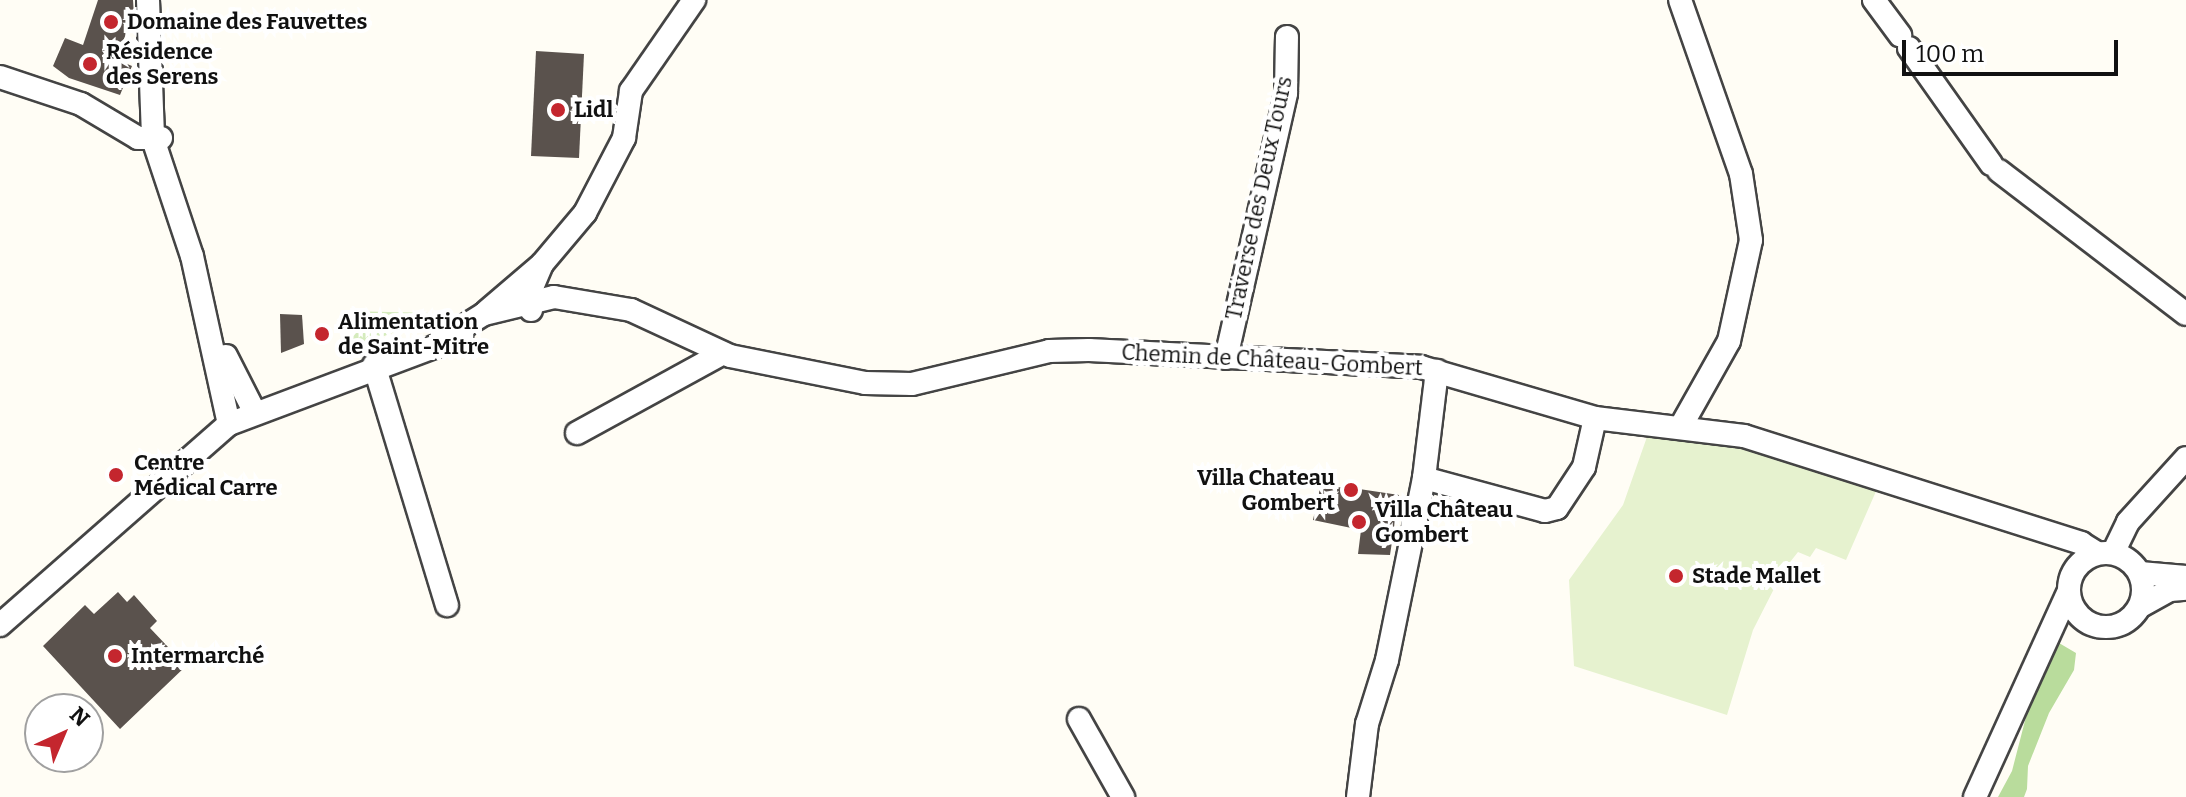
<!DOCTYPE html>
<html>
<head>
<meta charset="utf-8">
<style>
	body { margin:0 }
	#map { position:relative; width:2186px; height:797px; overflow:hidden; background:#fffdf5; font-family:Bitter,serif }
	div>[style] { position:absolute }
	.green>* { inset:0; background:#d5ebbd }
	.forest>* { inset:0; background:#b9dc9c }
	.pitch>* { inset:0; background:#e6f2cf }
	.building>* { inset:0; background:#5a524d }
	.roads { filter:drop-shadow(2px 0 #444) drop-shadow(-2px 0 #444) drop-shadow(0 2px #444) drop-shadow(0 -2px #444) }
	.minor>* { height:22px; margin:-11px; padding:0 11px; transform-origin:11px; border-radius:11px; background:#fff }
	.minor>.ring { margin:-11px; padding:0; box-sizing:content-box; background:none; border:22px solid #fff; border-radius:50% }
	.dots>* { width:22px; height:22px; translate:-50% -50%; box-sizing:border-box; border:4px solid #fff; border-radius:50% }
	span { translate:-50% -50%; white-space:nowrap; text-align:center; line-height:1.15; -webkit-text-stroke:8px #fff; paint-order:stroke }
	.poi-label { font-size:22px; color:#111; font-weight:700 }
	.left { translate:0 -50%; text-align:left }
	.right { translate:-100% -50%; text-align:right }
	.street-label { font-size:22px; color:#111 }
	.north { position:absolute; left:24px; top:693px; width:80px; height:80px; box-sizing:border-box; background:#fff; border:2px solid #a0a0a0; border-radius:50%; rotate:44deg; font-size:22px; font-weight:700; line-height:32px; text-align:center; color:#111 }
	.north::after { content:''; display:block; margin:auto; width:28px; height:36px; background:#c4262e; clip-path:polygon(50% 0,100% 100%,50% 72%,0 100%) }
	.scale { position:absolute; left:1902px; top:40px; width:216px; height:36px; box-sizing:border-box; border:4px solid #111; border-top:0; padding-left:10px; font-size:24px; line-height:28px; white-space:nowrap; color:#111; -webkit-text-stroke:6px #fff; paint-order:stroke }
</style>
</head>
<body>
<div id="map">
	<div class="green">
		<i style="clip-path:polygon(345px 311px,432px 313px,433px 318px,346px 350px)"></i>
	</div>
	<div class="forest">
		<i style="clip-path:polygon(2059px 643px,2076px 653px,2074px 670px,2049px 713px,2028px 766px,2027px 789px,2024px 797px,1998px 797px,2012px 771px,2034px 686px)"></i>
	</div>
	<div class="pitch">
		<i style="clip-path:polygon(1648px 434px,1747px 447px,1877px 489px,1846px 560px,1816px 548px,1810px 557px,1798px 552px,1783px 571px,1753px 630px,1727px 715px,1574px 666px,1569px 580px,1623px 505px)"></i>
	</div>
	<div class="building">
		<i style="clip-path:polygon(98px 0,133px 0,134px 16px,115px 59px,132px 66px,120px 95px,69px 78px,53px 66px,65px 38px,83px 45px)"></i>
		<i style="clip-path:polygon(536px 51px,584px 54px,579px 158px,531px 156px)"></i>
		<i style="clip-path:polygon(280px 314px,302px 315px,304px 344px,281px 353px)"></i>
		<i style="clip-path:polygon(1346px 487px,1399px 495px,1390px 555px,1358px 554px,1361px 530px,1313px 520px,1320px 488px)"></i>
		<i style="clip-path:polygon(118px 592px,127px 602px,134px 595px,157px 621px,150px 628px,186px 666px,120px 729px,43px 646px,85px 605px,94px 614px)"></i>
	</div>
	<div class="roads">
		<div class="minor">
			<i style="left:148px;top:0;width:139px;rotate:87.9deg"></i>
			<i style="left:153px;top:139px;width:123px;rotate:71.6deg"></i>
			<i style="left:192px;top:256px;width:172px;rotate:77.6deg"></i>
			<i style="left:1874px;top:0;width:44px;rotate:53.4deg"></i>
			<i style="left:1909px;top:48px;width:142px;rotate:54.7deg"></i>
			<i style="left:0;top:77px;width:85px;rotate:18.4deg"></i>
			<i style="left:81px;top:104px;width:66px;rotate:30.8deg"></i>
			<i style="left:138px;top:138px;width:23px"></i>
			<i style="left:1999px;top:171px;width:235px;rotate:37.4deg"></i>
			<i style="left:542px;top:264px;width:67px;rotate:-49.9deg"></i>
			<i style="left:585px;top:213px;width:85px;rotate:-62.5deg"></i>
			<i style="left:624px;top:138px;width:48px;rotate:-81.5deg"></i>
			<i style="left:631px;top:91px;width:111px;rotate:-55.3deg"></i>
			<i style="left:487px;top:311px;width:72px;rotate:-40.5deg"></i>
			<i style="left:542px;top:264px;width:28px;rotate:113deg"></i>
			<i style="left:531px;top:290px;width:20px;rotate:90deg"></i>
			<i style="left:447px;top:337px;width:44px;rotate:-31.9deg"></i>
			<i style="left:484px;top:314px;width:72px;rotate:-13.7deg"></i>
			<i style="left:554px;top:297px;width:78px;rotate:9.6deg"></i>
			<i style="left:631px;top:310px;width:109px;rotate:24.9deg"></i>
			<i style="left:730px;top:356px;width:138px;rotate:11.3deg"></i>
			<i style="left:865px;top:383px;width:47px;rotate:1.2deg"></i>
			<i style="left:912px;top:384px;width:141px;rotate:-13.5deg"></i>
			<i style="left:1049px;top:351px;width:40px;rotate:-1.4deg"></i>
			<i style="left:1089px;top:350px;width:332px;rotate:2.9deg"></i>
			<i style="left:1421px;top:367px;width:181px;rotate:16.3deg"></i>
			<i style="left:1595px;top:418px;width:150px;rotate:6.9deg"></i>
			<i style="left:1744px;top:436px;width:354px;rotate:17.6deg"></i>
			<i style="left:2081px;top:543px;width:19px;rotate:32deg"></i>
			<i style="left:226px;top:356px;width:62px;rotate:63deg"></i>
			<i style="left:1226px;top:358px;width:272px;rotate:-77.2deg"></i>
			<i style="left:1286px;top:93px;width:56px;rotate:-89deg"></i>
			<i style="left:374px;top:365px;width:251px;rotate:73.1deg"></i>
			<i style="left:1680px;top:428px;width:100px;rotate:-60.6deg"></i>
			<i style="left:1729px;top:341px;width:103px;rotate:-77.7deg"></i>
			<i style="left:1751px;top:240px;width:67px;rotate:-98.6deg"></i>
			<i style="left:1741px;top:174px;width:184px;rotate:-109.3deg"></i>
			<i style="left:577px;top:433px;width:166px;rotate:-28.7deg"></i>
			<i style="left:1424px;top:478px;width:125px;rotate:15.3deg"></i>
			<i style="left:1545px;top:511px;width:12px;rotate:-14deg"></i>
			<i style="left:1557px;top:508px;width:49px;rotate:-56.6deg"></i>
			<i style="left:1584px;top:467px;width:50px;rotate:-77.3deg"></i>
			<i class="ring" style="left:2069px;top:553px;width:52px;height:52px"></i>
			<i style="left:2113px;top:553px;width:34px;rotate:-64deg"></i>
			<i style="left:2128px;top:522px;width:86px;rotate:-47.8deg"></i>
			<i style="left:2140px;top:573px;width:46px;rotate:5deg"></i>
			<i style="left:2141px;top:606px;width:33px;rotate:-29deg"></i>
			<i style="left:2170px;top:590px;width:16px;rotate:-4deg"></i>
			<i style="left:0;top:625px;width:305px;rotate:-41.3deg"></i>
			<i style="left:229px;top:424px;width:248px;rotate:-20.6deg"></i>
			<i style="left:1079px;top:719px;width:90px;rotate:60.6deg"></i>
			<i style="left:1358px;top:797px;width:74px;rotate:-83deg"></i>
			<i style="left:1367px;top:724px;width:67px;rotate:-72.6deg"></i>
			<i style="left:1387px;top:660px;width:186px;rotate:-78.5deg"></i>
			<i style="left:1424px;top:478px;width:108px;rotate:-83.1deg"></i>
			<i style="left:1975px;top:797px;width:224px;rotate:-65.5deg"></i>
		</div>
	</div>
	<div class="dots">
		<i style="left:111px;top:22px;background:#c4262e"></i>
		<i style="left:90px;top:64px;background:#c4262e"></i>
		<i style="left:558px;top:110px;background:#c4262e"></i>
		<i style="left:322px;top:334px;background:#c4262e"></i>
		<i style="left:116px;top:475px;background:#c4262e"></i>
		<i style="left:1351px;top:490px;background:#c4262e"></i>
		<i style="left:1359px;top:522px;background:#c4262e"></i>
		<i style="left:1676px;top:576px;background:#c4262e"></i>
		<i style="left:115px;top:656px;background:#c4262e"></i>
	</div>
	<div class="poi-label">
		<span class="left" style="left:127px;top:22px">Domaine des Fauvettes</span>
		<span class="left" style="left:106px;top:64px">Résidence<br>des Serens</span>
		<span class="left" style="left:574px;top:110px">Lidl</span>
		<span class="left" style="left:338px;top:334px">Alimentation<br>de Saint-Mitre</span>
		<span class="left" style="left:134px;top:475px">Centre<br>Médical Carre</span>
		<span class="right" style="left:1335px;top:490px">Villa Chateau<br>Gombert</span>
		<span class="left" style="left:1375px;top:522px">Villa Château<br>Gombert</span>
		<span class="left" style="left:1692px;top:576px">Stade Mallet</span>
		<span class="left" style="left:131px;top:656px">Intermarché</span>
	</div>
	<div class="street-label">
		<span style="left:1259px;top:198px;rotate:-78deg">Traverse des Deux Tours</span>
		<span style="left:1272px;top:360px;rotate:3deg">Chemin de Château-Gombert</span>
	</div>
	<div class="north">N</div>
	<div class="scale">100 m</div>
</div>
</body>
</html>
